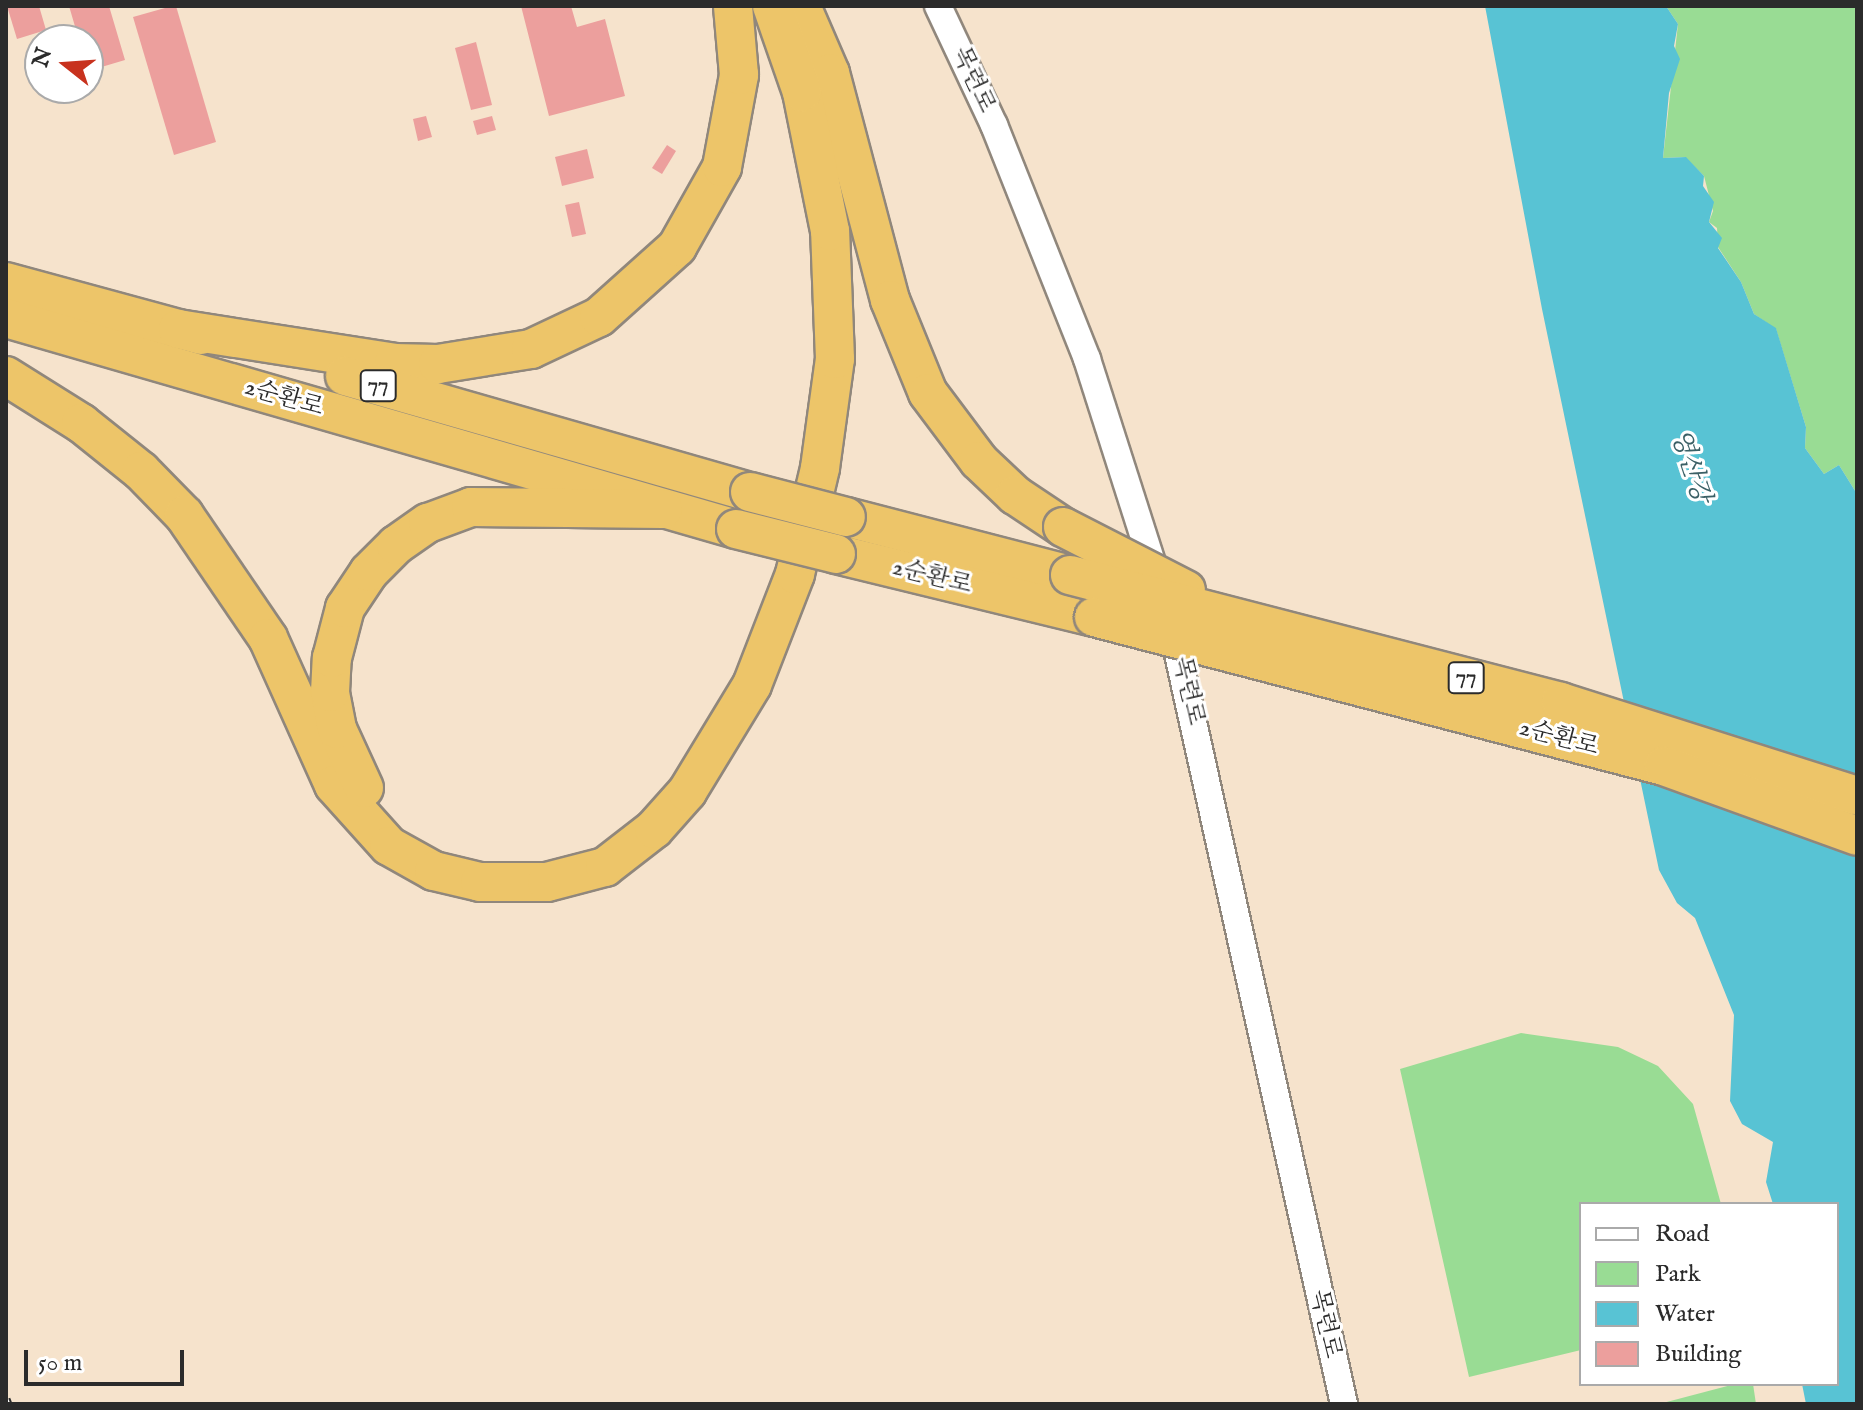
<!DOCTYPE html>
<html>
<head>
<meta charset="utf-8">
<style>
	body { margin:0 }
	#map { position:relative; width:1863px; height:1410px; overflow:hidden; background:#f6e3cc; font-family:"IM FELL English","Noto Serif KR",serif }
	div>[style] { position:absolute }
	.green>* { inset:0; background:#99dc94 }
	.water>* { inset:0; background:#58c3d4 }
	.building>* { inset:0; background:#ec9f9d }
	.roads { filter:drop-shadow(2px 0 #90877c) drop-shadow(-2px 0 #90877c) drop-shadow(0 2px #90877c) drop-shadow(0 -2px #90877c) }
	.minor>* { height:26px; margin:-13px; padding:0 13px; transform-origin:13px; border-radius:13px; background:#fff }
	.highway>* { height:38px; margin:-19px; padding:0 19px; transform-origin:19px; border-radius:19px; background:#edc569 }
	.rail>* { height:9px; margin-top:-4.5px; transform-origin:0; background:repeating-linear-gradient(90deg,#fff 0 18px,#2b2b2b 0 36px); box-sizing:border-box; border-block:2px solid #2b2b2b }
	.bridges { filter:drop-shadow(2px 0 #90877c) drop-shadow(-2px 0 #90877c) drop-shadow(0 2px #90877c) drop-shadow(0 -2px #90877c) }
	.highway-bridge>* { height:38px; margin:-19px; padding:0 19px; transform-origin:19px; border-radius:19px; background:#edc569 }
	span { translate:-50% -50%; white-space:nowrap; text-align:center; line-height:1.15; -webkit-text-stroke:6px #fff; paint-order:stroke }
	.shield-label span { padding:2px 6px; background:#fff; border:2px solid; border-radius:6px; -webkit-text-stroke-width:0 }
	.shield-label { font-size:22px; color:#2b2b2b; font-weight:700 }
	.street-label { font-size:24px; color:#2b2b2b }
	.water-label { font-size:26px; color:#3b6066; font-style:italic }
	.frame { position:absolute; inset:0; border:8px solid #2b2b2b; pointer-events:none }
	.legend { position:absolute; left:1579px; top:1202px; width:260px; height:184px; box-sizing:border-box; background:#fff; border:2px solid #aaa; margin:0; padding:10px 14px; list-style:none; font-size:24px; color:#2b2b2b }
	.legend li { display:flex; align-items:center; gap:16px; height:40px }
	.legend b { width:40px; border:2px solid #aaa }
	.north { position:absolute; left:24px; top:24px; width:80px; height:80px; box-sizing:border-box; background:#fff; border:2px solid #aaa; border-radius:50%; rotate:287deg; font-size:22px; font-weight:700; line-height:32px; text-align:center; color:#2b2b2b }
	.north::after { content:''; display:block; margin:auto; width:28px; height:36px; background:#c8321e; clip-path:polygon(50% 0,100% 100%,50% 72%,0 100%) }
	.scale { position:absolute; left:24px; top:1350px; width:160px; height:36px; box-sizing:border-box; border:4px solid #2b2b2b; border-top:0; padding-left:10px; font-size:24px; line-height:28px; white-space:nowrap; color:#2b2b2b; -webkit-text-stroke:6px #fff; paint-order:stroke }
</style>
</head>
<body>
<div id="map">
	<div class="green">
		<i style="clip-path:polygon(1666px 6px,1857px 6px,1857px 494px,1839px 465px,1824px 474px,1805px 448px,1806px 427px,1776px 329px,1754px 314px,1741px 282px,1718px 247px,1717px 228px,1709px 222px,1713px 211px,1704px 176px,1685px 157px,1663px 158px,1678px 24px)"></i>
		<i style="clip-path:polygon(1521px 1033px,1618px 1047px,1658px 1066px,1693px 1104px,1721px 1204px,1581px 1204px,1581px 1350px,1469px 1377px,1400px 1069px)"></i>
		<i style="clip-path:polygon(1735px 1384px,1753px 1384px,1756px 1404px,1659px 1404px)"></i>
	</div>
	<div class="water">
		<i style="clip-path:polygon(1485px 6px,1666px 6px,1678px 24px,1674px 46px,1680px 59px,1669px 93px,1663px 158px,1686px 157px,1704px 176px,1703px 186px,1714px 202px,1709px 222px,1722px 238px,1718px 248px,1741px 282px,1754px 314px,1776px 328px,1806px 427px,1805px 448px,1824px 474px,1839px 465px,1857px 494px,1857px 1404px,1806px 1404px,1802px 1384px,1837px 1384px,1837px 1204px,1773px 1204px,1766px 1182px,1773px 1142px,1742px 1124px,1730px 1101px,1734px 1015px,1695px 918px,1677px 903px,1659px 870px,1542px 309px)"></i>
	</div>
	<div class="building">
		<i style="clip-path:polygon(7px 6px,39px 6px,46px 30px,17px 39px)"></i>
		<i style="clip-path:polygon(69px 6px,109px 6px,125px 60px,88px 71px,88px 40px,79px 40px)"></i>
		<i style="clip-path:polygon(172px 6px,176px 6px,216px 142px,174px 155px,133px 17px)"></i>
		<i style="clip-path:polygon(521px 6px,571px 6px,577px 27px,605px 19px,625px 96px,549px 116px)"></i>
		<i style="clip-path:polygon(476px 42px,492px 105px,471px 110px,455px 48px)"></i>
		<i style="clip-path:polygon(426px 116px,432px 137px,418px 141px,413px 119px)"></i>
		<i style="clip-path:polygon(492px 116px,496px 130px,477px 135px,473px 121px)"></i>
		<i style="clip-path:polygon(667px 145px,676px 151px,662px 174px,652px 168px)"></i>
		<i style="clip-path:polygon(587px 149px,594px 178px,562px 186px,555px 157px)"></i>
		<i style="clip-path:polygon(579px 202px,586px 234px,572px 237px,565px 205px)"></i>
	</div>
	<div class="roads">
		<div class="minor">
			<i style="left:938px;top:6px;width:132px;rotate:64.8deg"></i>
			<i style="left:994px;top:125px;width:252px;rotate:68.3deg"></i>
			<i style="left:1087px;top:359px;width:234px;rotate:72.3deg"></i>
			<i style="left:1172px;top:627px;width:796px;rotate:77.52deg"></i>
		</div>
		<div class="highway">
			<i style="left:801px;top:6px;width:73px;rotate:66.6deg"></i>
			<i style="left:830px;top:73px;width:235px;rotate:75.2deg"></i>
			<i style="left:890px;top:300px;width:100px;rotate:67.8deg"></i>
			<i style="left:928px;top:393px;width:85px;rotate:53.1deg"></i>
			<i style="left:979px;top:461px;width:50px;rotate:43.4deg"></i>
			<i style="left:1015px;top:495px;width:58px;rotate:33.7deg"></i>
			<i style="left:6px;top:282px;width:202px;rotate:15.2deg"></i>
			<i style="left:6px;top:318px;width:760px;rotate:16.12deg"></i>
			<i style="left:178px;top:329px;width:219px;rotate:8.9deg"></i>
			<i style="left:394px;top:363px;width:44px;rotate:1.3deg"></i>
			<i style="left:438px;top:364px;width:94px;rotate:-9.2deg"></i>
			<i style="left:531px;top:349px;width:75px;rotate:-25.2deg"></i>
			<i style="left:599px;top:317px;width:105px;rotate:-41.9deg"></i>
			<i style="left:677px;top:247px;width:92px;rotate:-60.6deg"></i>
			<i style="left:722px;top:167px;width:94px;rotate:-79.5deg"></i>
			<i style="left:739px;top:75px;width:69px;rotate:-95deg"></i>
			<i style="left:6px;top:376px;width:89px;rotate:32.1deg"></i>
			<i style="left:81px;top:423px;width:77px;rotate:38.7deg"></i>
			<i style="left:141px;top:471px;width:62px;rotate:45.7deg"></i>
			<i style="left:184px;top:515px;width:149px;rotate:55.7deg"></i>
			<i style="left:268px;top:638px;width:161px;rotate:65.8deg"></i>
			<i style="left:334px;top:785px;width:82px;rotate:48deg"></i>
			<i style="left:389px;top:846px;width:51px;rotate:29.1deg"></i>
			<i style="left:434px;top:871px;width:47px;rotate:13.4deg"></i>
			<i style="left:480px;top:882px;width:67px"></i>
			<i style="left:547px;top:882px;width:60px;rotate:-14.5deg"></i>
			<i style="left:605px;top:867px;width:62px;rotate:-37.8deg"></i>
			<i style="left:654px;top:829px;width:50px;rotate:-48.3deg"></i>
			<i style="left:687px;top:792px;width:125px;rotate:-58.7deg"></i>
			<i style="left:752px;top:685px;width:119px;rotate:-68.8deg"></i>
			<i style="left:795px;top:574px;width:109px;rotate:-76.7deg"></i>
			<i style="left:820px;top:468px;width:110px;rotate:-82.2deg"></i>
			<i style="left:835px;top:359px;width:128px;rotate:-92.2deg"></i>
			<i style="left:830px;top:231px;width:142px;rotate:-101.4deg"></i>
			<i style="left:802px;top:92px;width:91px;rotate:-109.2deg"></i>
			<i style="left:345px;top:376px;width:421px;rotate:16deg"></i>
			<i style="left:846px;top:517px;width:231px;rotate:14.5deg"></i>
			<i style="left:836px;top:554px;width:266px;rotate:13.7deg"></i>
			<i style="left:364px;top:788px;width:65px;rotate:-114.6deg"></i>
			<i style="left:337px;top:729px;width:38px;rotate:-101deg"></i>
			<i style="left:330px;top:692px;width:34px;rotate:-87deg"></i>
			<i style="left:332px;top:658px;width:52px;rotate:-75.4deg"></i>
			<i style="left:345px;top:608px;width:43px;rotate:-56.3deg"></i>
			<i style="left:369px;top:572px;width:38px;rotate:-45deg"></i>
			<i style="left:396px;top:545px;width:39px;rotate:-35deg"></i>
			<i style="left:428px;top:523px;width:46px;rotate:-20.4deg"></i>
			<i style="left:471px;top:507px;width:192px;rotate:0.6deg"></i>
		</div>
	</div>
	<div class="rail">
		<i style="left:6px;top:1399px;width:5px;rotate:68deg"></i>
	</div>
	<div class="bridges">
		<div class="highway-bridge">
			<i style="left:750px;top:492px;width:99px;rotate:14.6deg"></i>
			<i style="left:1063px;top:527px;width:138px;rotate:27.1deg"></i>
			<i style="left:736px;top:529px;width:103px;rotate:14deg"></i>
			<i style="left:1070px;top:575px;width:507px;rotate:14.5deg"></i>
			<i style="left:1561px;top:702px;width:311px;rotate:17.6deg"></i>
			<i style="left:1094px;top:617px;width:589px;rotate:14.65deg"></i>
			<i style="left:1664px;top:766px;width:205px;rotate:19.9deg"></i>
		</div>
	</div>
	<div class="shield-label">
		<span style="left:378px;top:386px">77</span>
		<span style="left:1466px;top:678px">77</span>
	</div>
	<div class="street-label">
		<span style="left:973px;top:80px;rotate:65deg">목련로</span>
		<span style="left:284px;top:398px;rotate:16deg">2순환로</span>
		<span style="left:932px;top:577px;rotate:14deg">2순환로</span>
		<span style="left:1188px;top:691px;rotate:77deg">목련로</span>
		<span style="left:1559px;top:738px;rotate:15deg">2순환로</span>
		<span style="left:1325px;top:1324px;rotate:77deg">목련로</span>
	</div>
	<div class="water-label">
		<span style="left:1690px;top:466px;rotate:72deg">영산강</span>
	</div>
	<div class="frame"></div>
	<ul class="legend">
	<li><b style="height:10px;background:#fff"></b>Road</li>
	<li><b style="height:22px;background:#99dc94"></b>Park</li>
	<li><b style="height:22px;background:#58c3d4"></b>Water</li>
	<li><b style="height:22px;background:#ec9f9d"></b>Building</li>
	</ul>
	<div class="north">N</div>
	<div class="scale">50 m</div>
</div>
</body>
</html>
